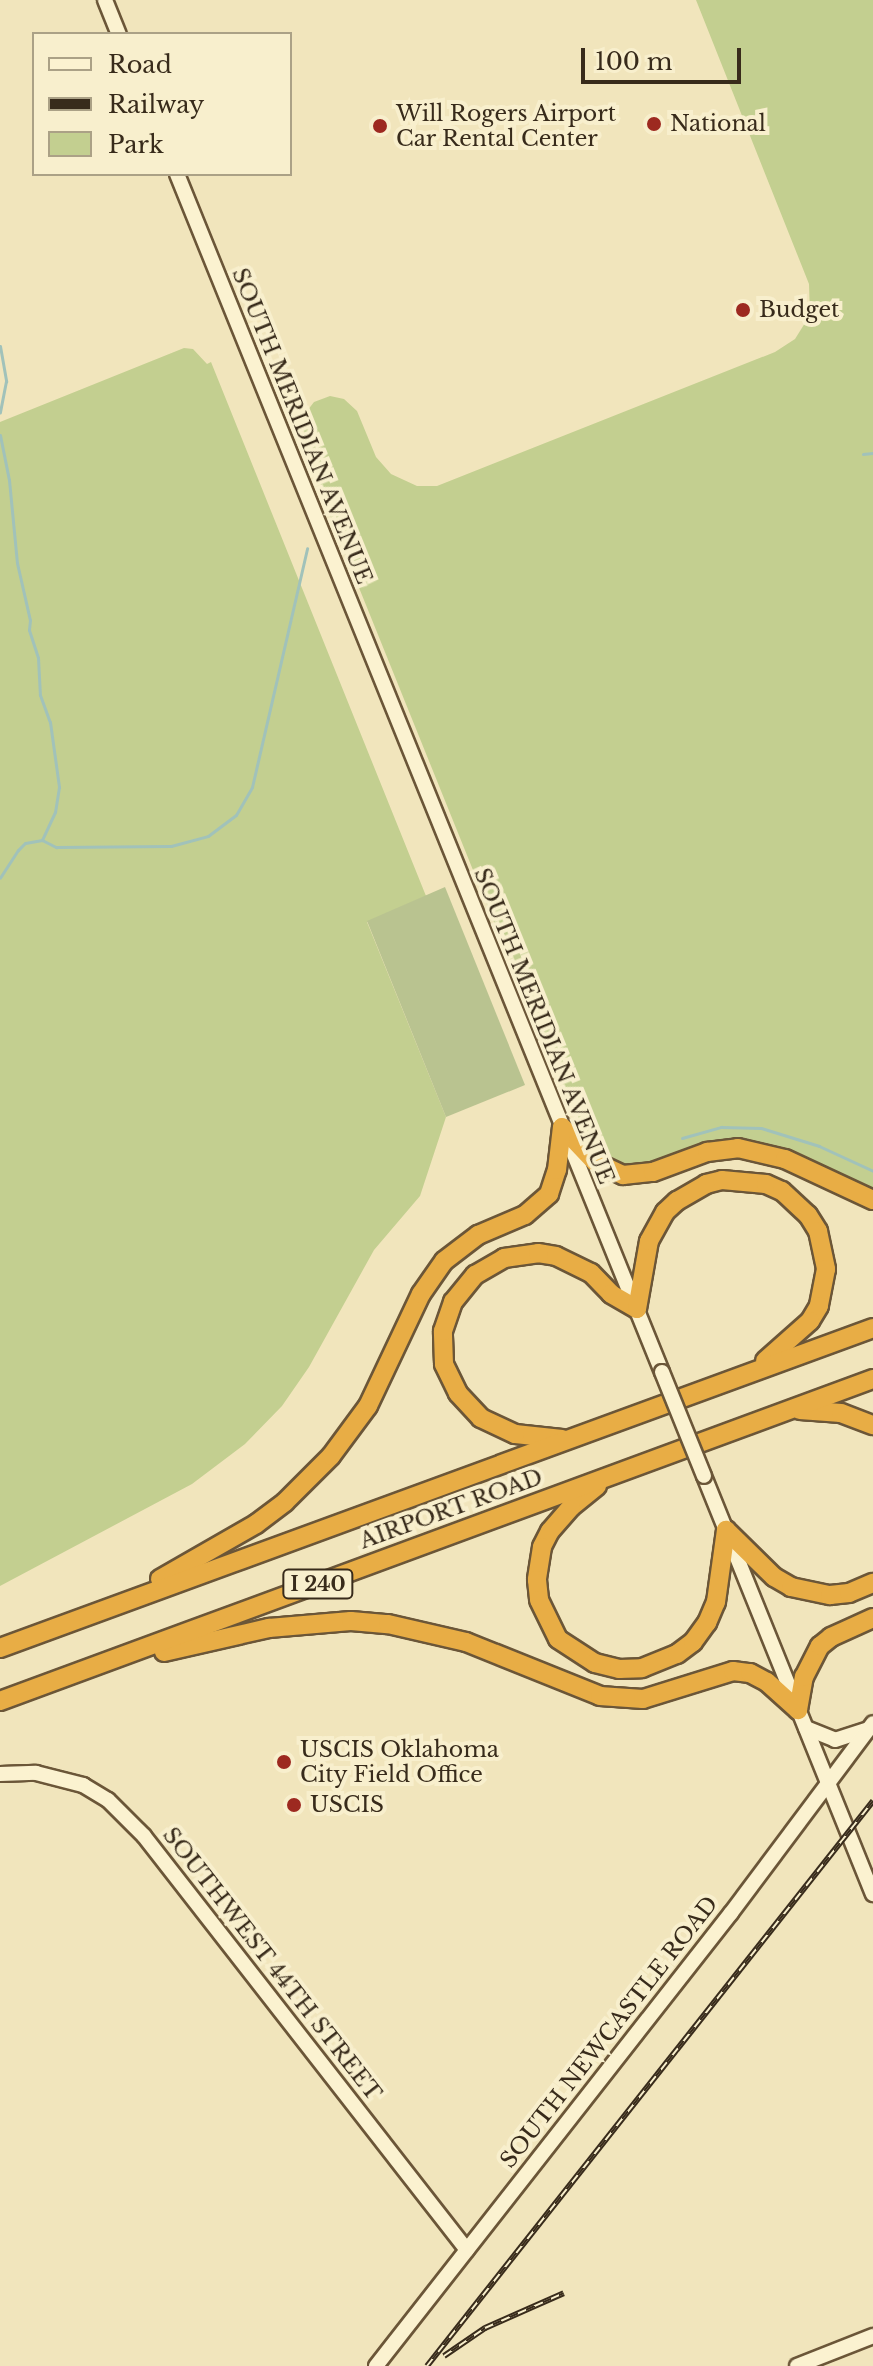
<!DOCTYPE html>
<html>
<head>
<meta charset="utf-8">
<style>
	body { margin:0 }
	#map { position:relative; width:873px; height:2366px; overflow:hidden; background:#f1e5bc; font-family:"Libre Baskerville",serif }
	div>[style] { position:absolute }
	.green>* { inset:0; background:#c3cf90 }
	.cemetery>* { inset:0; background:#b9c390 }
	.stream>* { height:3px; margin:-1.5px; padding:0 1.5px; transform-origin:1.5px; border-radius:1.5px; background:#a1c2ba }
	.roads { filter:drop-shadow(2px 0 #6b5638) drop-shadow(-2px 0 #6b5638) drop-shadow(0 2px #6b5638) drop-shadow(0 -2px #6b5638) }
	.secondary>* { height:14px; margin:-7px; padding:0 7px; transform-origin:7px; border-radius:7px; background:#fbf2d0 }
	.highway>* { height:18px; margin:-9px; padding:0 9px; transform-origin:9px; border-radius:9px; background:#e8ad45 }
	.rail>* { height:6px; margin-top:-3px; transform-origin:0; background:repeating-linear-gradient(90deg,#f8efcd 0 9px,#382b1b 0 18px); box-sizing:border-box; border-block:2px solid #382b1b }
	.bridges { filter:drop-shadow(2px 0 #6b5638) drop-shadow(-2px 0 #6b5638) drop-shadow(0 2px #6b5638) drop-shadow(0 -2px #6b5638) }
	.secondary-bridge>* { height:14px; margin:-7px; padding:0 7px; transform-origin:7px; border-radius:7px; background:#fbf2d0 }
	.dots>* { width:22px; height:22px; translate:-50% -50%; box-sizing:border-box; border:4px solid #f8efcd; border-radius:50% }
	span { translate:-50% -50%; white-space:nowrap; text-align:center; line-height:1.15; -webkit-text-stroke:8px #f8efcd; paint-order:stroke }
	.shield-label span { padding:2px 6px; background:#f8efcd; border:2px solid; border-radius:6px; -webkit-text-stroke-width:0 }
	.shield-label { font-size:20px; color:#382b1b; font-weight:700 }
	.poi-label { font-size:22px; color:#382b1b }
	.left { translate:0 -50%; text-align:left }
	.street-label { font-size:22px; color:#382b1b }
	.legend { position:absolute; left:32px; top:32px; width:260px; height:144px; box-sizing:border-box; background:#f8efcd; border:2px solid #aba186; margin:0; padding:10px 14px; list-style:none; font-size:24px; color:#382b1b }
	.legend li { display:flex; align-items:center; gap:16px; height:40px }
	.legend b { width:40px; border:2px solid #aba186 }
	.scale { position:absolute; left:581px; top:48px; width:160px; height:36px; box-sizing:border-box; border:4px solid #382b1b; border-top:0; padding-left:10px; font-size:24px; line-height:28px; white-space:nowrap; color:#382b1b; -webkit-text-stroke:6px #f8efcd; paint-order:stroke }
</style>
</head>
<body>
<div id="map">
	<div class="green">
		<i style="clip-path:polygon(696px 0,873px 0,873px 1194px,770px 1147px,634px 1170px,602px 1159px,589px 1144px,498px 932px,324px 501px,318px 470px,302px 426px,304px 415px,314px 402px,330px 396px,344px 399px,357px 411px,376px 457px,391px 474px,417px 486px,437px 486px,775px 352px,795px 339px,810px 315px,809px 284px)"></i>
		<i style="clip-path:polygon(184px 348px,193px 349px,207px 364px,211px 362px,426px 896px,367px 922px,446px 1117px,420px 1196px,374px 1250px,309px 1367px,282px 1406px,245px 1444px,192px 1484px,0 1586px,0 422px)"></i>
	</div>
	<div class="cemetery">
		<i style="clip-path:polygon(445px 887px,525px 1085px,446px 1117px,367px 921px)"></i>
	</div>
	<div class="stream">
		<i style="left:0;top:346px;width:36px;rotate:80deg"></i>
		<i style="left:6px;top:381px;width:32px;rotate:101deg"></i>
		<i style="left:0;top:435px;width:46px;rotate:78.7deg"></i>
		<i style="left:9px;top:480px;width:83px;rotate:84.5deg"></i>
		<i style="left:17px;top:563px;width:58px;rotate:77.2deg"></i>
		<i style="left:30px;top:620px;width:10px;rotate:96deg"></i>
		<i style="left:29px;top:630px;width:29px;rotate:72deg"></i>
		<i style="left:38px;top:658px;width:37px;rotate:87deg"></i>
		<i style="left:40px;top:695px;width:29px;rotate:70deg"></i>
		<i style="left:50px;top:722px;width:66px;rotate:82.1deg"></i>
		<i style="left:59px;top:787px;width:25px;rotate:99deg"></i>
		<i style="left:55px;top:812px;width:31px;rotate:115deg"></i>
		<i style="left:42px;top:840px;width:17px;rotate:170deg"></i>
		<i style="left:25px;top:843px;width:10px;rotate:135deg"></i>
		<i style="left:18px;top:850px;width:33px;rotate:123deg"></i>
		<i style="left:863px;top:454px;width:10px;rotate:-6deg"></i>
		<i style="left:42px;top:840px;width:16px;rotate:27deg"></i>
		<i style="left:56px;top:847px;width:115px;rotate:-0.5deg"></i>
		<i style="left:171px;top:846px;width:38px;rotate:-15deg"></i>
		<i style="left:208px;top:836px;width:35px;rotate:-37deg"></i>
		<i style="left:236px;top:815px;width:32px;rotate:-60deg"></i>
		<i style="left:252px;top:787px;width:245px;rotate:-77deg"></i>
		<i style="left:682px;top:1138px;width:41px;rotate:-15.8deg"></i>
		<i style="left:721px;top:1127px;width:40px;rotate:1.4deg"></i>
		<i style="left:761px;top:1128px;width:61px;rotate:17.2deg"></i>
		<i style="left:819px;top:1146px;width:60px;rotate:24.8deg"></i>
	</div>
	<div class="roads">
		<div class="secondary">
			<i style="left:105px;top:0;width:37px;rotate:68deg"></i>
			<i style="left:177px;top:174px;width:1292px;rotate:67.96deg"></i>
			<i style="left:704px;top:1476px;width:451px;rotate:68deg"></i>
			<i style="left:806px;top:1728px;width:31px;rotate:22deg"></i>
			<i style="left:835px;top:1740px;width:35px;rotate:-18deg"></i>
			<i style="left:0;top:1774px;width:36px;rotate:-2deg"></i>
			<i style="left:36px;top:1773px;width:49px;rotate:14.3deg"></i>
			<i style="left:83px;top:1785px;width:29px;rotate:31deg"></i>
			<i style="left:108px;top:1800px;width:51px;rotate:45deg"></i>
			<i style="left:144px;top:1836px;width:525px;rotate:52.04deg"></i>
			<i style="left:376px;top:2366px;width:576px;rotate:-51.92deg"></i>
			<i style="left:731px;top:1913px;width:237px;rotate:-53.2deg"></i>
			<i style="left:797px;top:2366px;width:82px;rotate:-21.5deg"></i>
		</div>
		<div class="highway">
			<i style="left:562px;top:1127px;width:48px;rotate:46.7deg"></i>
			<i style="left:595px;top:1162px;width:31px;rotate:25deg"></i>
			<i style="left:623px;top:1175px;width:30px;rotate:-6deg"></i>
			<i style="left:653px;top:1172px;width:58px;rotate:-20.3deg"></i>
			<i style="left:707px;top:1152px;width:31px;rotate:-7deg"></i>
			<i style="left:738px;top:1148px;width:48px;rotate:13.2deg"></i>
			<i style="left:785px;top:1159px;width:97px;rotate:25deg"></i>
			<i style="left:800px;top:1410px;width:41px;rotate:4.2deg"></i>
			<i style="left:841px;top:1413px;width:34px;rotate:21deg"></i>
			<i style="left:562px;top:1439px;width:47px;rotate:-173.9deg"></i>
			<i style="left:515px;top:1434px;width:38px;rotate:-155deg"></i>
			<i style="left:481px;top:1418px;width:34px;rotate:-133deg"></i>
			<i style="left:458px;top:1393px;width:32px;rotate:-116deg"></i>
			<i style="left:444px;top:1364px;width:33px;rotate:-92deg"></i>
			<i style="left:443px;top:1331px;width:31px;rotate:-71deg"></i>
			<i style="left:453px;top:1302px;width:35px;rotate:-51deg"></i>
			<i style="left:475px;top:1275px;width:34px;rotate:-30deg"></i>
			<i style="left:504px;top:1258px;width:34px;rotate:-8deg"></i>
			<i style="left:538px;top:1253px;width:18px;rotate:9deg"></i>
			<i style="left:556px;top:1256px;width:39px;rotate:26deg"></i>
			<i style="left:591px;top:1273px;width:29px;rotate:46deg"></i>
			<i style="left:611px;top:1294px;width:30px;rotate:30deg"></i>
			<i style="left:637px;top:1309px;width:69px;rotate:-80deg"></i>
			<i style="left:649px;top:1241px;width:33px;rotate:-61deg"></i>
			<i style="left:665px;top:1212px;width:16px;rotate:-43deg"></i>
			<i style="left:677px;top:1201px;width:34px;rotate:-30deg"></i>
			<i style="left:706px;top:1184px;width:16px;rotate:-14deg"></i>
			<i style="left:722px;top:1180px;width:44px;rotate:5.2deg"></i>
			<i style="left:766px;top:1184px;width:17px;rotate:24deg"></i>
			<i style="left:782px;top:1191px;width:35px;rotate:43deg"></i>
			<i style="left:808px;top:1215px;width:19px;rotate:58deg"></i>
			<i style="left:818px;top:1231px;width:39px;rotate:78deg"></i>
			<i style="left:826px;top:1269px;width:38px;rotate:101deg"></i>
			<i style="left:819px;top:1306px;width:17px;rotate:121deg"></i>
			<i style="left:810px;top:1321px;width:60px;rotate:138.4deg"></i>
			<i style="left:597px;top:1486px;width:33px;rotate:141deg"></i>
			<i style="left:571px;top:1507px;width:32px;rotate:131deg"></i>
			<i style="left:550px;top:1531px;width:18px;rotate:117deg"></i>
			<i style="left:542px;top:1547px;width:33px;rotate:99deg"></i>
			<i style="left:537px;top:1580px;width:20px;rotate:84deg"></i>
			<i style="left:539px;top:1600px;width:43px;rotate:64deg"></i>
			<i style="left:558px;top:1639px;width:44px;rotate:33deg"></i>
			<i style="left:595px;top:1663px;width:25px;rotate:14deg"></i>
			<i style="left:619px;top:1669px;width:23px;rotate:-2deg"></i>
			<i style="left:642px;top:1668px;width:38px;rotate:-22deg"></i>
			<i style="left:677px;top:1654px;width:20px;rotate:-37deg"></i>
			<i style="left:693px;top:1642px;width:24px;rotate:-54deg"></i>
			<i style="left:707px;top:1623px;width:23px;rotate:-67deg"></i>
			<i style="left:716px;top:1602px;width:73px;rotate:-82.1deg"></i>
			<i style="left:726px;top:1530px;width:67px;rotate:44.4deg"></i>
			<i style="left:774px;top:1577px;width:20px;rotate:30deg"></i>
			<i style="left:791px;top:1587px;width:40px;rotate:12deg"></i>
			<i style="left:830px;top:1595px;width:19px;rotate:-6deg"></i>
			<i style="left:849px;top:1593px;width:26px;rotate:-23deg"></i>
			<i style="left:160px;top:1579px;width:111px;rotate:-29.8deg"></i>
			<i style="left:256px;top:1524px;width:36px;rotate:-37deg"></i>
			<i style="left:285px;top:1502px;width:65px;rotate:-45deg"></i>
			<i style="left:331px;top:1456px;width:62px;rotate:-53.5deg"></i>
			<i style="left:368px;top:1406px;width:124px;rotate:-64.7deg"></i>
			<i style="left:421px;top:1294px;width:40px;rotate:-55.1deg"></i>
			<i style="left:444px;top:1261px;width:43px;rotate:-37.4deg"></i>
			<i style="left:478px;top:1235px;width:51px;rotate:-23.1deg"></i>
			<i style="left:525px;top:1215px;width:32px;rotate:-41deg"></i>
			<i style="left:549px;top:1194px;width:25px;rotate:-72deg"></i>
			<i style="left:557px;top:1170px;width:43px;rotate:-83.4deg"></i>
			<i style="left:0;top:1648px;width:930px;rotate:-20.13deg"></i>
			<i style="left:164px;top:1652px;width:108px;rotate:-12.9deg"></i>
			<i style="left:269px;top:1628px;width:82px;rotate:-4.9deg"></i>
			<i style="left:351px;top:1621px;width:37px;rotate:5deg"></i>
			<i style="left:388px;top:1624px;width:80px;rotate:13deg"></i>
			<i style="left:466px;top:1642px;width:144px;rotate:21.9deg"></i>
			<i style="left:600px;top:1696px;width:43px;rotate:4deg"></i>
			<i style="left:643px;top:1699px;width:94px;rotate:-17.3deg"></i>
			<i style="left:733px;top:1671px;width:17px;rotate:7deg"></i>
			<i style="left:750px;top:1673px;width:19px;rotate:28deg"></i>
			<i style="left:767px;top:1682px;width:42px;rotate:42.1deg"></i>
			<i style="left:0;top:1701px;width:930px;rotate:-20.25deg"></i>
			<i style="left:798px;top:1710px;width:34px;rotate:-80deg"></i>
			<i style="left:804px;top:1677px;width:35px;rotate:-63deg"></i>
			<i style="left:820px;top:1646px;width:14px;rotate:-39deg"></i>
			<i style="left:831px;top:1637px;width:46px;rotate:-24.3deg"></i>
		</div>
	</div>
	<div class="rail">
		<i style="left:444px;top:2356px;width:50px;rotate:-34.3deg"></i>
		<i style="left:485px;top:2328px;width:86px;rotate:-23.9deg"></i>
		<i style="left:427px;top:2366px;width:720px;rotate:-51.71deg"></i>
	</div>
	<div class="bridges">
		<div class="secondary-bridge">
			<i style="left:662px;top:1372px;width:112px;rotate:68deg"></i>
		</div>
	</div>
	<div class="dots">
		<i style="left:654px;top:124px;background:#9d2920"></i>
		<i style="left:380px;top:126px;background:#9d2920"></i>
		<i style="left:743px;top:310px;background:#9d2920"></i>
		<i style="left:284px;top:1762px;background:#9d2920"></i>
		<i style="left:294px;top:1805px;background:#9d2920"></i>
	</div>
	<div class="shield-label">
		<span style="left:318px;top:1584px">I 240</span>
	</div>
	<div class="poi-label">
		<span class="left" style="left:396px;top:126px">Will Rogers Airport<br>Car Rental Center</span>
		<span class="left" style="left:670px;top:124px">National</span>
		<span class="left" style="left:759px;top:310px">Budget</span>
		<span class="left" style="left:300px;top:1762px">USCIS Oklahoma<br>City Field Office</span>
		<span class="left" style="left:310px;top:1805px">USCIS</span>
	</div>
	<div class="street-label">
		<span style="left:302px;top:426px;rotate:68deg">SOUTH MERIDIAN AVENUE</span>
		<span style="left:544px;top:1026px;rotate:68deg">SOUTH MERIDIAN AVENUE</span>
		<span style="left:451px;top:1509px;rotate:-20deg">AIRPORT ROAD</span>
		<span style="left:272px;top:1964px;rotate:52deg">SOUTHWEST 44TH STREET</span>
		<span style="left:609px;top:2032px;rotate:-52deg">SOUTH NEWCASTLE ROAD</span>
	</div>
	<ul class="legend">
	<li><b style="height:10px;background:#fbf2d0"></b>Road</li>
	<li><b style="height:10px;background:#382b1b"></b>Railway</li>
	<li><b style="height:22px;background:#c3cf90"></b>Park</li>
	</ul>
	<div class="scale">100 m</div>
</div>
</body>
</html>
